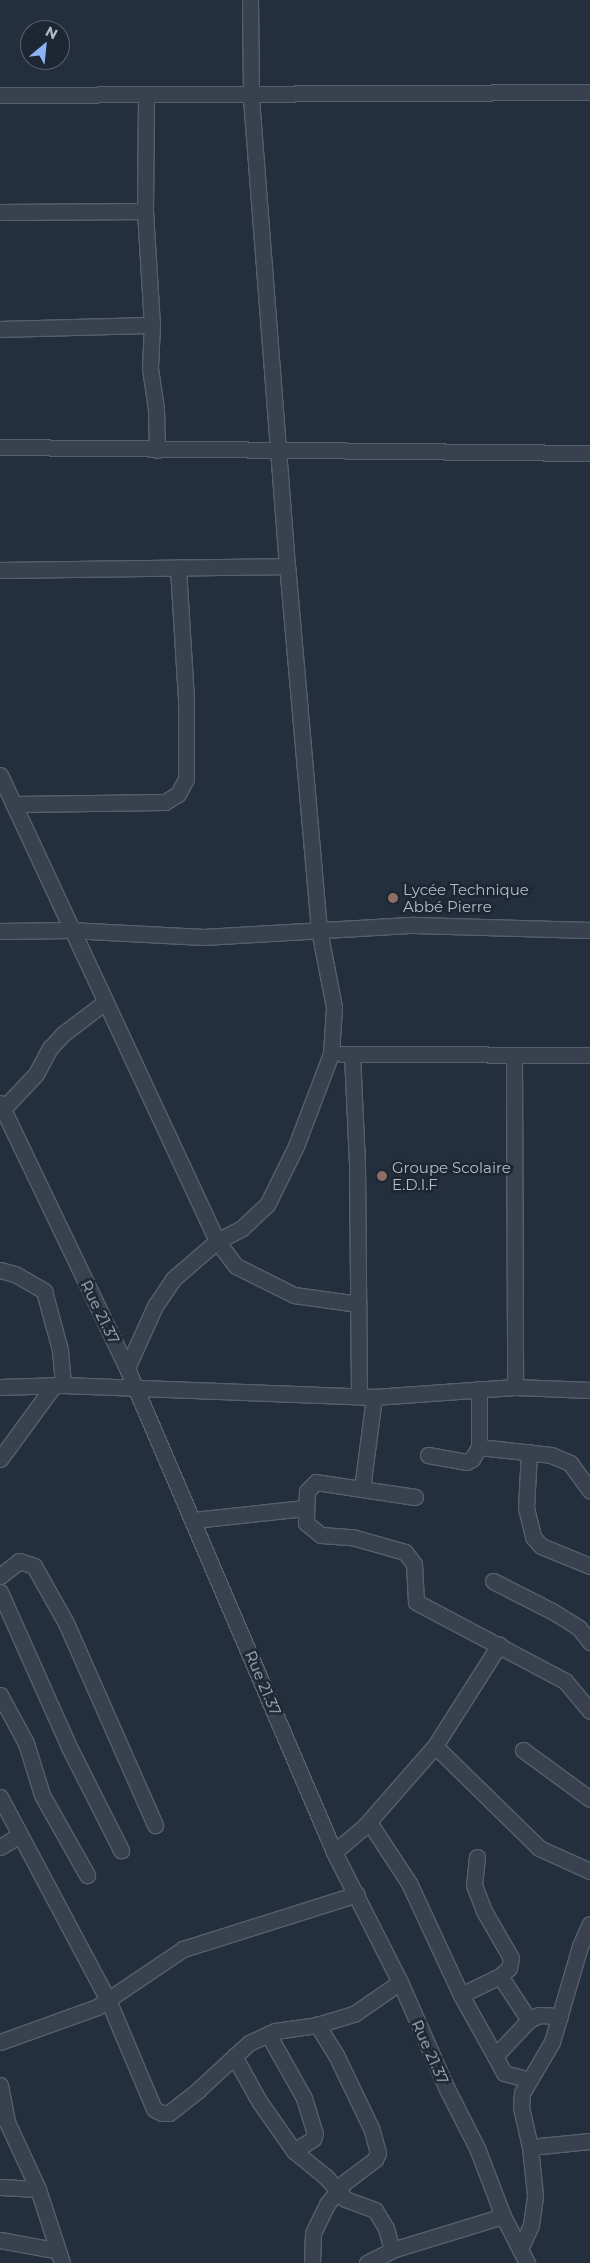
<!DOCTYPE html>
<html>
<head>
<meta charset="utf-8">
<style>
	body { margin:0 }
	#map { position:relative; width:590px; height:2263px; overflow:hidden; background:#242f3d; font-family:Montserrat,sans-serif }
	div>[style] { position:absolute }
	.roads { filter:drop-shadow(1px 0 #565f6b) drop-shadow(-1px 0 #565f6b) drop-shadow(0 1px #565f6b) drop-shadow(0 -1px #565f6b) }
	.minor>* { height:15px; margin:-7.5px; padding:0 7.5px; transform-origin:7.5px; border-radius:7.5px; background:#38414d }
	.dots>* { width:14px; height:14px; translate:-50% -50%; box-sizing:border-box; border:2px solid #1d2632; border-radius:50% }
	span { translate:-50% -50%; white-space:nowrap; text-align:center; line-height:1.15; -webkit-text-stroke:5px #1d2632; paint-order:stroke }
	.poi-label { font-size:15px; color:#b4bcc8 }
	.left { translate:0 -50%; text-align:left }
	.street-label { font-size:15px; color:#b4bcc8 }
	.north { position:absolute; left:20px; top:20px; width:50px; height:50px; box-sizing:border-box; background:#1d2632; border:1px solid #59626e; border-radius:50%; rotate:28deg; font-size:14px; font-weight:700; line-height:20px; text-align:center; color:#b4bcc8 }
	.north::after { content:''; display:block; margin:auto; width:18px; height:22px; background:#8bb4f6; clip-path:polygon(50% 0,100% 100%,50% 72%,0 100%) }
</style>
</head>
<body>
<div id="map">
	<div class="roads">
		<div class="minor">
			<i style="left:0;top:95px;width:590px;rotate:-0.29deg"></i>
			<i style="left:146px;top:97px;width:114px;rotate:90.5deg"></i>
			<i style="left:145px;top:211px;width:114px;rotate:86.5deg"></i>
			<i style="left:152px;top:325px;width:43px;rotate:92.7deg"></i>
			<i style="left:150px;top:368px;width:41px;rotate:81.7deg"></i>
			<i style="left:156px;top:409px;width:41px;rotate:88.6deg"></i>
			<i style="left:0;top:212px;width:145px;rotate:-0.4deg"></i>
			<i style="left:0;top:329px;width:152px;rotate:-1.5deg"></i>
			<i style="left:0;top:447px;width:590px;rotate:0.58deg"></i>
			<i style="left:0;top:570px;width:287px;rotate:-0.8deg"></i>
			<i style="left:0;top:775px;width:514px;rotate:65.03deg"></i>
			<i style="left:217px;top:1241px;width:31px;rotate:53deg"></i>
			<i style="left:236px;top:1266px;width:65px;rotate:26.6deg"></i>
			<i style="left:294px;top:1295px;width:65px;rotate:8deg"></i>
			<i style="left:16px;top:804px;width:149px;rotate:-0.8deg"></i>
			<i style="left:165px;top:802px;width:15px;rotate:-32deg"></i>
			<i style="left:178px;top:794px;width:17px;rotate:-62deg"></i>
			<i style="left:186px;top:779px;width:80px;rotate:-90deg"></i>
			<i style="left:186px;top:699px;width:132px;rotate:-93.5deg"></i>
			<i style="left:0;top:931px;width:70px;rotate:-0.8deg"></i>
			<i style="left:70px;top:930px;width:133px;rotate:3deg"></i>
			<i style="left:203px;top:937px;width:211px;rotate:-3.3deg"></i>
			<i style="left:414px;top:925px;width:176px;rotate:1.6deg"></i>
			<i style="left:342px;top:1054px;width:248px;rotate:0.2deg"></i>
			<i style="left:352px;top:1054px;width:110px;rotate:87.4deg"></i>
			<i style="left:357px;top:1164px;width:232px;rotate:89.5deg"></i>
			<i style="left:514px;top:1056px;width:331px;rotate:89.8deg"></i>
			<i style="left:0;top:1103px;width:294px;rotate:64.4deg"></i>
			<i style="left:127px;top:1368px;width:526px;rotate:66.84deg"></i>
			<i style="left:334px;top:1852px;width:146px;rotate:63.1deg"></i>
			<i style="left:400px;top:1982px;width:115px;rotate:66.3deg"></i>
			<i style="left:446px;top:2087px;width:68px;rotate:63.1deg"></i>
			<i style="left:477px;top:2148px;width:73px;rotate:69.1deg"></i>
			<i style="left:503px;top:2216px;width:53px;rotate:62.9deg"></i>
			<i style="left:3px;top:1109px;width:48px;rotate:-46.7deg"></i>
			<i style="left:36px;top:1074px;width:30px;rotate:-62deg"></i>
			<i style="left:50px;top:1048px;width:19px;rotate:-47deg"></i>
			<i style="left:63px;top:1034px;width:53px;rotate:-37.3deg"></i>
			<i style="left:0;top:1270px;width:16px;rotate:15deg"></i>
			<i style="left:15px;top:1274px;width:34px;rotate:30deg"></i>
			<i style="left:44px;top:1291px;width:61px;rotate:74.8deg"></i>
			<i style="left:60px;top:1350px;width:35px;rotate:85deg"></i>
			<i style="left:127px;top:1368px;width:68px;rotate:-65.7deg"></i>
			<i style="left:155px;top:1306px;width:32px;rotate:-56deg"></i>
			<i style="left:173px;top:1279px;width:58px;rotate:-40.8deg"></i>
			<i style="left:217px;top:1241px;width:28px;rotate:-27deg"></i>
			<i style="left:242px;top:1228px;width:34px;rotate:-43deg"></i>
			<i style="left:267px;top:1205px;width:66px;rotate:-63.8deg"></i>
			<i style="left:296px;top:1146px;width:98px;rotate:-69.2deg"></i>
			<i style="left:331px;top:1054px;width:47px;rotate:-86.3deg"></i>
			<i style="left:334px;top:1007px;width:78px;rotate:-101deg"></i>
			<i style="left:319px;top:930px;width:365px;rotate:-95deg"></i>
			<i style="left:287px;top:566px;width:473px;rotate:-94.4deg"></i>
			<i style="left:251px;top:94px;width:94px;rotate:-90.6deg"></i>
			<i style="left:0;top:1387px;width:63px;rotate:-1.8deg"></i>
			<i style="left:63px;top:1385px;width:311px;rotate:2.2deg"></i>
			<i style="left:374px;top:1397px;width:141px;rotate:-4.1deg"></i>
			<i style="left:515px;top:1387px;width:75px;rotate:2.3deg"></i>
			<i style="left:479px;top:1447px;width:58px;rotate:-90deg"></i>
			<i style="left:529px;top:1452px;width:56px;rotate:93.1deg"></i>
			<i style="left:526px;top:1508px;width:30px;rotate:76deg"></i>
			<i style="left:533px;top:1537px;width:12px;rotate:48deg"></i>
			<i style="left:541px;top:1546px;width:53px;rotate:22.2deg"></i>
			<i style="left:428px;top:1455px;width:39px;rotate:10deg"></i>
			<i style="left:466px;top:1462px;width:7px;rotate:-27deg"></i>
			<i style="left:472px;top:1459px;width:14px;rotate:-60deg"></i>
			<i style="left:479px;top:1447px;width:72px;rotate:6.3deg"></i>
			<i style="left:551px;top:1455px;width:21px;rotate:23deg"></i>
			<i style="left:570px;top:1463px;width:34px;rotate:54deg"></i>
			<i style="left:0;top:1459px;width:88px;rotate:-53.8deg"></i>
			<i style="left:362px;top:1489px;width:93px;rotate:-82.6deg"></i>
			<i style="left:415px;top:1497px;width:100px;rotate:-171.4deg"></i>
			<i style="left:316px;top:1482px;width:13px;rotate:135deg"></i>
			<i style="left:307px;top:1491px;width:32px;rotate:92deg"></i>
			<i style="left:306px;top:1523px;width:19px;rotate:39deg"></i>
			<i style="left:321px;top:1535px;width:31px;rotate:4deg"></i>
			<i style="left:352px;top:1537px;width:55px;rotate:15.8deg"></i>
			<i style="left:405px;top:1552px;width:15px;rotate:53deg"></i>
			<i style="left:414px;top:1564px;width:38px;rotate:87deg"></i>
			<i style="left:416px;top:1602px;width:169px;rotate:27.9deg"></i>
			<i style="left:565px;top:1681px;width:39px;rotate:50deg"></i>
			<i style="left:194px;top:1520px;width:111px;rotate:-6.2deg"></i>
			<i style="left:0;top:1576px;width:24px;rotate:-38deg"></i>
			<i style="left:19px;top:1561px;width:16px;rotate:18deg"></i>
			<i style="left:34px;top:1566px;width:65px;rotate:60.7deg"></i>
			<i style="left:66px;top:1623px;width:221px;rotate:66.2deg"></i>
			<i style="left:493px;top:1581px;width:66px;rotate:27deg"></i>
			<i style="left:552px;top:1611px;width:32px;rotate:32deg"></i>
			<i style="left:579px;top:1628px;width:18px;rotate:52deg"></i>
			<i style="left:0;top:1592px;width:167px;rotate:66deg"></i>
			<i style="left:68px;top:1745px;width:118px;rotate:63.2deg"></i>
			<i style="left:0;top:1695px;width:55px;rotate:61.6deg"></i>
			<i style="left:26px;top:1743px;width:54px;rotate:72.9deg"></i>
			<i style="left:42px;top:1795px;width:92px;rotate:60.6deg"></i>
			<i style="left:435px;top:1746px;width:146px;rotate:44.4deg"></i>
			<i style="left:539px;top:1848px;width:56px;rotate:24.3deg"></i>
			<i style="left:523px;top:1750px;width:83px;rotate:36.2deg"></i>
			<i style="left:0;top:1797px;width:230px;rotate:62deg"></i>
			<i style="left:108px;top:2000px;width:118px;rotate:67.1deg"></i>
			<i style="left:154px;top:2109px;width:9px;rotate:27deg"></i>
			<i style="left:162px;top:2113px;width:7px"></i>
			<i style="left:169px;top:2113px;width:37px;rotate:-38deg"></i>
			<i style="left:198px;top:2090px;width:69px;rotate:-42.7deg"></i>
			<i style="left:249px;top:2043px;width:29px;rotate:-25deg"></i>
			<i style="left:275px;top:2031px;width:42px;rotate:-8.1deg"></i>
			<i style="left:317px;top:2025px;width:39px;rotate:-17deg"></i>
			<i style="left:354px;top:2014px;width:56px;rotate:-34.8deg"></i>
			<i style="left:369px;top:1822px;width:73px;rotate:56.7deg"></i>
			<i style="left:409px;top:1883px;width:123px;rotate:65.1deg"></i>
			<i style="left:0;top:1847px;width:23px;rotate:-31deg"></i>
			<i style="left:334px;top:1852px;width:39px;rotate:-40deg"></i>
			<i style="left:364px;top:1827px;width:108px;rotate:-48.8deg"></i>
			<i style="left:435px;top:1746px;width:120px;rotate:-57.6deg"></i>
			<i style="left:477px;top:1857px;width:28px;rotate:96deg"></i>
			<i style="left:474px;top:1885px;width:28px;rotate:69deg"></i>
			<i style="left:484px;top:1911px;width:54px;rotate:60.1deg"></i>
			<i style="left:511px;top:1958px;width:10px;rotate:101deg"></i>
			<i style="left:509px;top:1968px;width:12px;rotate:138deg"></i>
			<i style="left:500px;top:1976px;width:53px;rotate:56.6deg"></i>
			<i style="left:500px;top:1976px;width:43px;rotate:154deg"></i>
			<i style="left:461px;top:1995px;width:70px;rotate:60.9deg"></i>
			<i style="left:495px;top:2056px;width:50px;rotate:-46.6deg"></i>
			<i style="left:529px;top:2020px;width:11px;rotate:-27deg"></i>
			<i style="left:539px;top:2015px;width:21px;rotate:3deg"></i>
			<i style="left:268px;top:2034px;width:73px;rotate:60.6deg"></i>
			<i style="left:304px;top:2098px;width:37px;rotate:73deg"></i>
			<i style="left:315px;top:2133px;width:6px;rotate:108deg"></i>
			<i style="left:313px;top:2139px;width:22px;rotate:148deg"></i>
			<i style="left:0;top:2042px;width:103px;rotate:-19.8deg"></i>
			<i style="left:97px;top:2007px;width:104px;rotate:-34deg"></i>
			<i style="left:183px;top:1949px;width:182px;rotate:-17.5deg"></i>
			<i style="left:234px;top:2056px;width:51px;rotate:60.9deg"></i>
			<i style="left:259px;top:2101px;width:61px;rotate:55deg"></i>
			<i style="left:294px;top:2151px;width:41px;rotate:39.1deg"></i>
			<i style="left:326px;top:2177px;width:29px;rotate:49deg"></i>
			<i style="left:345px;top:2199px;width:32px;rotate:20deg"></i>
			<i style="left:375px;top:2210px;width:21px;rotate:59deg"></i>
			<i style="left:386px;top:2228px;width:23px;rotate:75deg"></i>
			<i style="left:495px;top:2056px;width:19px;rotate:62deg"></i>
			<i style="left:504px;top:2073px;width:24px;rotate:15deg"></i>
			<i style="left:0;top:2085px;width:38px;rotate:79deg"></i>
			<i style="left:7px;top:2122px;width:74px;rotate:65.2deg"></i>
			<i style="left:38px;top:2189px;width:78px;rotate:72deg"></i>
			<i style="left:530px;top:2147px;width:60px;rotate:-5.7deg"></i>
			<i style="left:0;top:2187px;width:38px;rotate:3deg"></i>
			<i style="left:0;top:2240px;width:56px;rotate:10.3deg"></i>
			<i style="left:520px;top:2249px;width:26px;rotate:-65deg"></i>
			<i style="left:531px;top:2225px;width:30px;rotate:-82deg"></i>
			<i style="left:535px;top:2195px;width:48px;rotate:-95.9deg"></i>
			<i style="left:530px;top:2147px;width:41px;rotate:-102.7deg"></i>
			<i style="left:521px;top:2107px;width:14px;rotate:-86deg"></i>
			<i style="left:522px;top:2093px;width:59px;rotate:-59.5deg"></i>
			<i style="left:552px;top:2042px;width:100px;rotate:-73.7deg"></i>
			<i style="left:580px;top:1946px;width:24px;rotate:-66deg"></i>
			<i style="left:312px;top:2263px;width:30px;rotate:-88deg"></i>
			<i style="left:313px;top:2233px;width:32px;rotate:-64deg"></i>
			<i style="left:327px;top:2204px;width:28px;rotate:-51deg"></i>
			<i style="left:345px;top:2182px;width:38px;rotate:-37deg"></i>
			<i style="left:375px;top:2159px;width:7px;rotate:-63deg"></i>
			<i style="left:378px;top:2153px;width:24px;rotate:-105deg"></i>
			<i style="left:372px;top:2130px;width:83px;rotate:-115.6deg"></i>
			<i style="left:336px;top:2055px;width:36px;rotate:-122deg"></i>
			<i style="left:367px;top:2263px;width:28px;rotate:-27deg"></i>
			<i style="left:392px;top:2250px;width:116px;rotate:-17deg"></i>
		</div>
	</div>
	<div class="dots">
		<i style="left:393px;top:898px;background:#8d6e63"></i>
		<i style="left:382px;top:1176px;background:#8d6e63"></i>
	</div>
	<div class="poi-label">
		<span class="left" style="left:403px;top:898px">Lycée Technique<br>Abbé Pierre</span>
		<span class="left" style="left:392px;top:1176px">Groupe Scolaire<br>E.D.I.F</span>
	</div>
	<div class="street-label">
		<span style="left:100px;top:1312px;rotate:64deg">Rue 21.37</span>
		<span style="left:263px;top:1683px;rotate:67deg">Rue 21.37</span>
		<span style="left:430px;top:2052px;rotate:66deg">Rue 21.37</span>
	</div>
	<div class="north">N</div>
</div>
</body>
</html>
